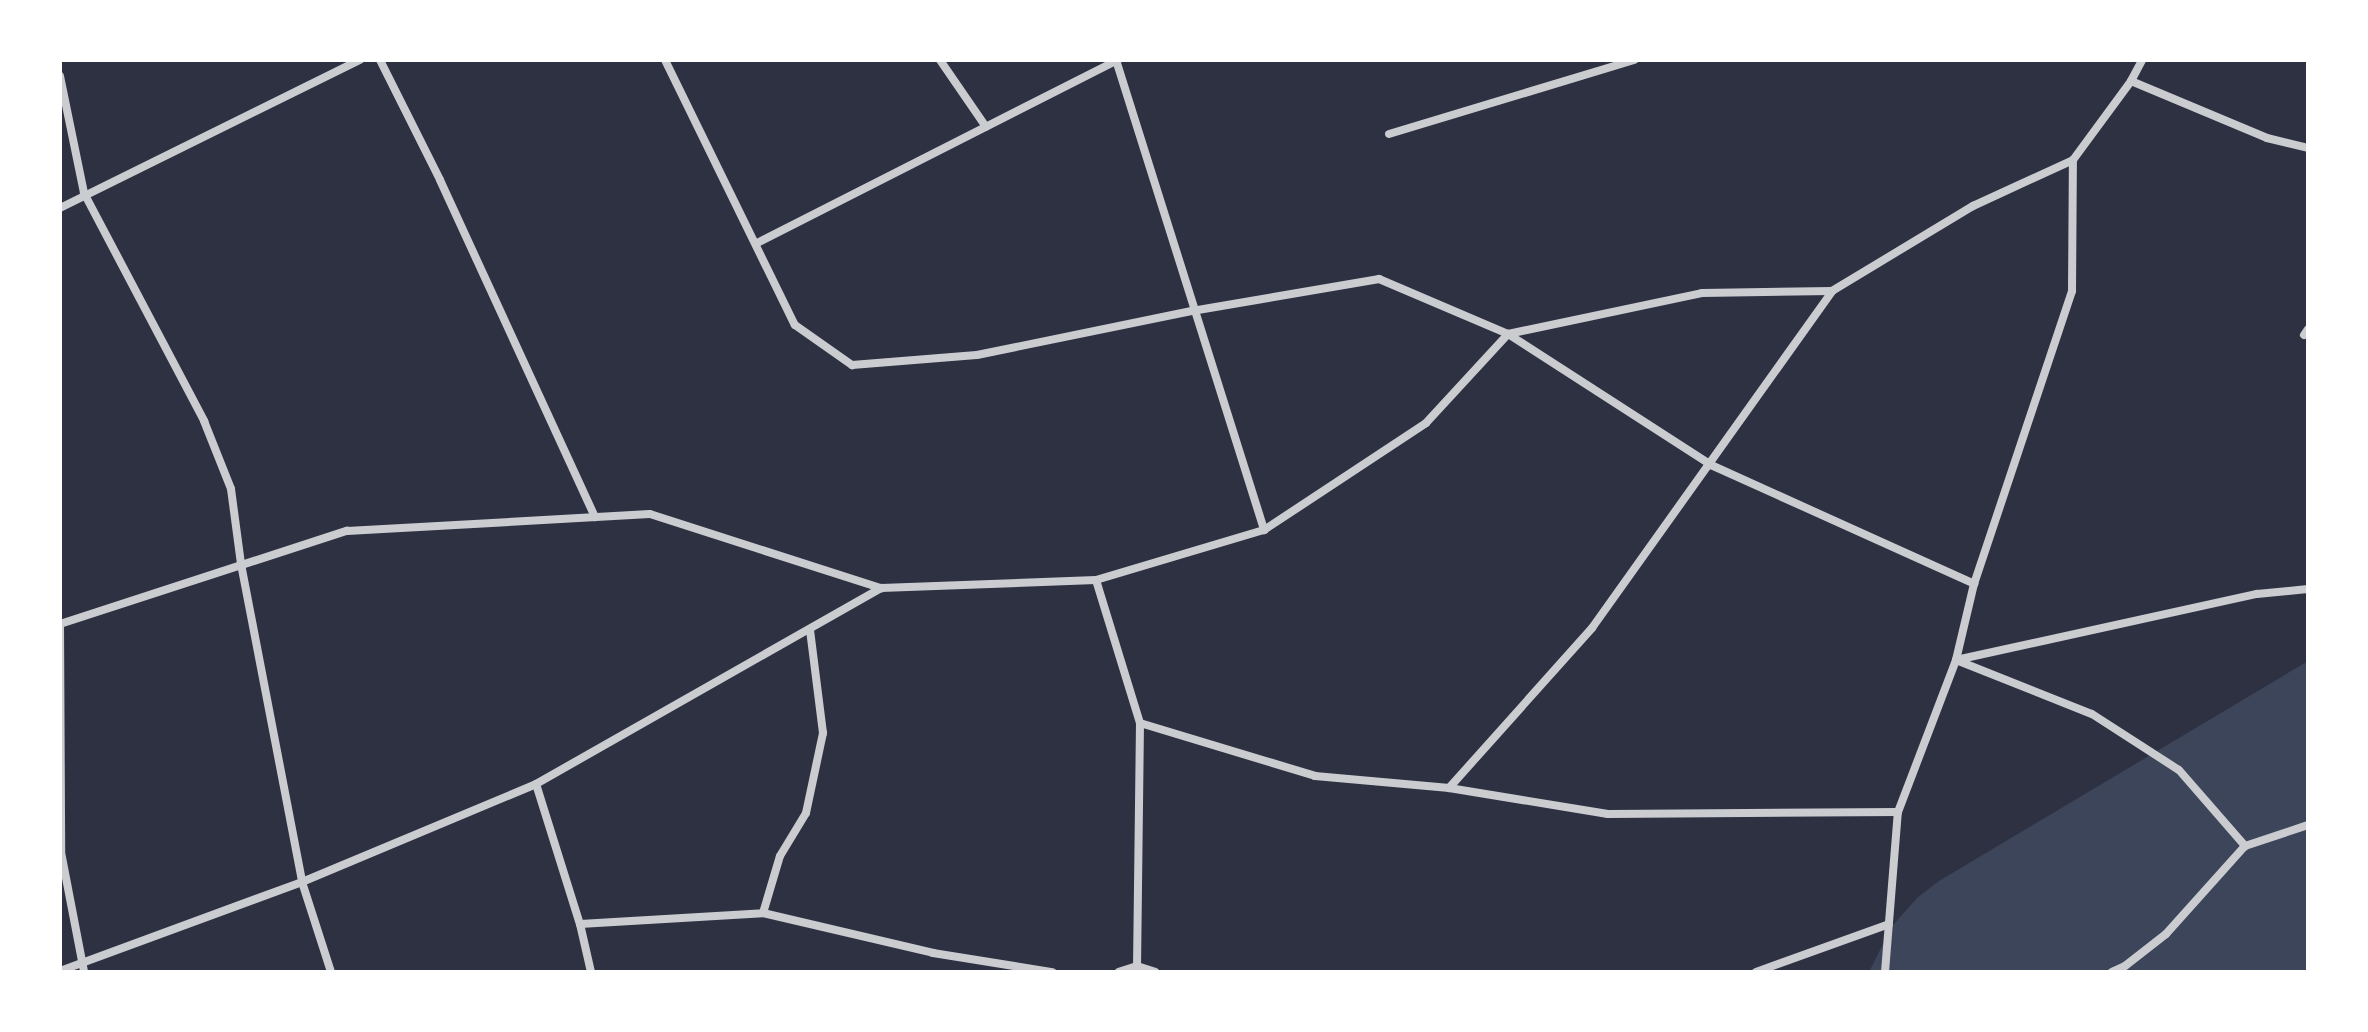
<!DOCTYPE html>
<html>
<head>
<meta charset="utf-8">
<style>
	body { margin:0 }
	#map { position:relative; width:2368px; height:1032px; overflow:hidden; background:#2d3142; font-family:Mulish,sans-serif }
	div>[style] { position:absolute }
	.green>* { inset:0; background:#3c4559 }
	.minor>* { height:8px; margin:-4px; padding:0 4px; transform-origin:4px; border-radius:4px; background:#caccd0 }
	span { translate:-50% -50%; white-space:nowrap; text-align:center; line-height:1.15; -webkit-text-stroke:6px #fff; paint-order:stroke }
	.frame { position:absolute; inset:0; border:62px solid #fff; pointer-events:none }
</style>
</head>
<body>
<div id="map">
	<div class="green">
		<i style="clip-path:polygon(2308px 661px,2308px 972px,1869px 972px,1892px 926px,1918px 897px,1939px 881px)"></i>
	</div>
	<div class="minor">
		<i style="left:380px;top:60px;width:134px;rotate:63.4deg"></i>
		<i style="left:440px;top:180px;width:371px;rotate:65.3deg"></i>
		<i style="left:665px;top:60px;width:295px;rotate:63.9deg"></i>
		<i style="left:795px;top:325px;width:70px;rotate:35.1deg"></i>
		<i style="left:852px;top:365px;width:125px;rotate:-4.6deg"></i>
		<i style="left:977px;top:355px;width:219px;rotate:-11.6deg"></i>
		<i style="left:1192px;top:311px;width:190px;rotate:-9.7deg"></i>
		<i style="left:1379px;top:279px;width:140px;rotate:23.1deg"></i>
		<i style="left:1508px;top:334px;width:242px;rotate:32.8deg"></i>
		<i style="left:1711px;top:465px;width:289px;rotate:24.3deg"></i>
		<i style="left:940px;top:60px;width:81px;rotate:55.5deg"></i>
		<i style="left:1116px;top:60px;width:493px;rotate:72.5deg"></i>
		<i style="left:60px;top:76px;width:119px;rotate:78.4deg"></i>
		<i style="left:84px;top:193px;width:258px;rotate:62.2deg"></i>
		<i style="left:204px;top:421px;width:73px;rotate:68.3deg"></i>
		<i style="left:231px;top:489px;width:76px;rotate:82.4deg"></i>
		<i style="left:241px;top:564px;width:324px;rotate:79.1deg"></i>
		<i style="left:302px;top:882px;width:95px;rotate:72.1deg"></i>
		<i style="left:2131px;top:81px;width:147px;rotate:22.7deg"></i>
		<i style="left:2267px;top:138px;width:42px;rotate:13.7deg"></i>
		<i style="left:1389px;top:134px;width:256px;rotate:-16.8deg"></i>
		<i style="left:60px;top:208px;width:335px;rotate:-26.3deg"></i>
		<i style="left:757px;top:243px;width:405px;rotate:-26.9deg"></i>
		<i style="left:2304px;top:335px;width:7px;rotate:-56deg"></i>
		<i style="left:1096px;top:580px;width:150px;rotate:72.9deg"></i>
		<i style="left:1140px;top:723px;width:243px;rotate:90.7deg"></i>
		<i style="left:1137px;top:966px;width:19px;rotate:162deg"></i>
		<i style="left:60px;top:623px;width:229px;rotate:89.7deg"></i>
		<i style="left:61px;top:852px;width:122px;rotate:79.1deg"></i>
		<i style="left:60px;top:624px;width:302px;rotate:-18deg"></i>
		<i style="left:347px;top:531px;width:303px;rotate:-3.2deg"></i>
		<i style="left:650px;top:514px;width:243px;rotate:17.8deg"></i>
		<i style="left:881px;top:588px;width:215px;rotate:-2.1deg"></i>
		<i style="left:1096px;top:580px;width:175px;rotate:-16.6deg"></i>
		<i style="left:1264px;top:530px;width:194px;rotate:-33.4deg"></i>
		<i style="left:1426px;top:423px;width:121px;rotate:-47.3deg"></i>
		<i style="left:1508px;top:334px;width:198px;rotate:-11.9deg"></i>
		<i style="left:1702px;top:293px;width:130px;rotate:-0.9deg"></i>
		<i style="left:1832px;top:291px;width:165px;rotate:-31.1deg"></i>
		<i style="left:1973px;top:206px;width:110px;rotate:-24.7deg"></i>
		<i style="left:1956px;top:660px;width:308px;rotate:-12.4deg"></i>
		<i style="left:2257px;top:594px;width:51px;rotate:-5.6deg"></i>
		<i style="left:1956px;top:660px;width:146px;rotate:21.7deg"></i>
		<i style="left:2092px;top:714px;width:103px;rotate:32.8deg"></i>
		<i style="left:2179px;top:770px;width:101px;rotate:49deg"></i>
		<i style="left:1140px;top:723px;width:183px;rotate:16.8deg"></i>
		<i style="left:1315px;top:776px;width:135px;rotate:5.1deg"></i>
		<i style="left:1449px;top:788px;width:161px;rotate:9.3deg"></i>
		<i style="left:1608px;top:814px;width:290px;rotate:-0.4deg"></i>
		<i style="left:536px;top:784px;width:147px;rotate:72.6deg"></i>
		<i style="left:580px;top:924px;width:49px;rotate:77.1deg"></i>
		<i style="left:1449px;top:788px;width:215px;rotate:-48.2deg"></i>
		<i style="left:1592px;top:628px;width:414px;rotate:-54.5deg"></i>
		<i style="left:763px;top:913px;width:59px;rotate:-73.4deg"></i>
		<i style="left:780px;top:856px;width:50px;rotate:-58.8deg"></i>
		<i style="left:806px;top:813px;width:82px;rotate:-78deg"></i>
		<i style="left:823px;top:733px;width:104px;rotate:-97.2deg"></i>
		<i style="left:580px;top:924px;width:183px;rotate:-3.4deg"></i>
		<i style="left:763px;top:913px;width:175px;rotate:13.2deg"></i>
		<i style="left:933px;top:953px;width:121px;rotate:9.1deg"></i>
		<i style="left:1135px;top:970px;width:4px;rotate:-63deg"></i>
		<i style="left:1137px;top:966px;width:19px;rotate:18deg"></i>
		<i style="left:60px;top:971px;width:258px;rotate:-20.2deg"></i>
		<i style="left:302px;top:882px;width:254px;rotate:-22.7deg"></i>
		<i style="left:536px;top:784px;width:397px;rotate:-29.6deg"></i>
		<i style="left:1756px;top:972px;width:141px;rotate:-19.8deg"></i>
		<i style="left:1885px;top:972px;width:161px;rotate:-85.4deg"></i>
		<i style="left:1898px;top:812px;width:163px;rotate:-69.1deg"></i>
		<i style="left:1956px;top:660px;width:78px;rotate:-76.7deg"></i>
		<i style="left:1974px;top:584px;width:309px;rotate:-71.5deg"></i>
		<i style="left:2072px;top:291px;width:131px;rotate:-89.6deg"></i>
		<i style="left:2073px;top:160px;width:98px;rotate:-53.7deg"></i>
		<i style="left:2131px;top:81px;width:24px;rotate:-62deg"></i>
		<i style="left:2112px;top:972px;width:14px;rotate:-25deg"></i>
		<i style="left:2125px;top:966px;width:52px;rotate:-38deg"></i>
		<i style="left:2166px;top:934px;width:118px;rotate:-48.1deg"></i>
		<i style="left:2245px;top:846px;width:66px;rotate:-18.4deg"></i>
	</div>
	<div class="frame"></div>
</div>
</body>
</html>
